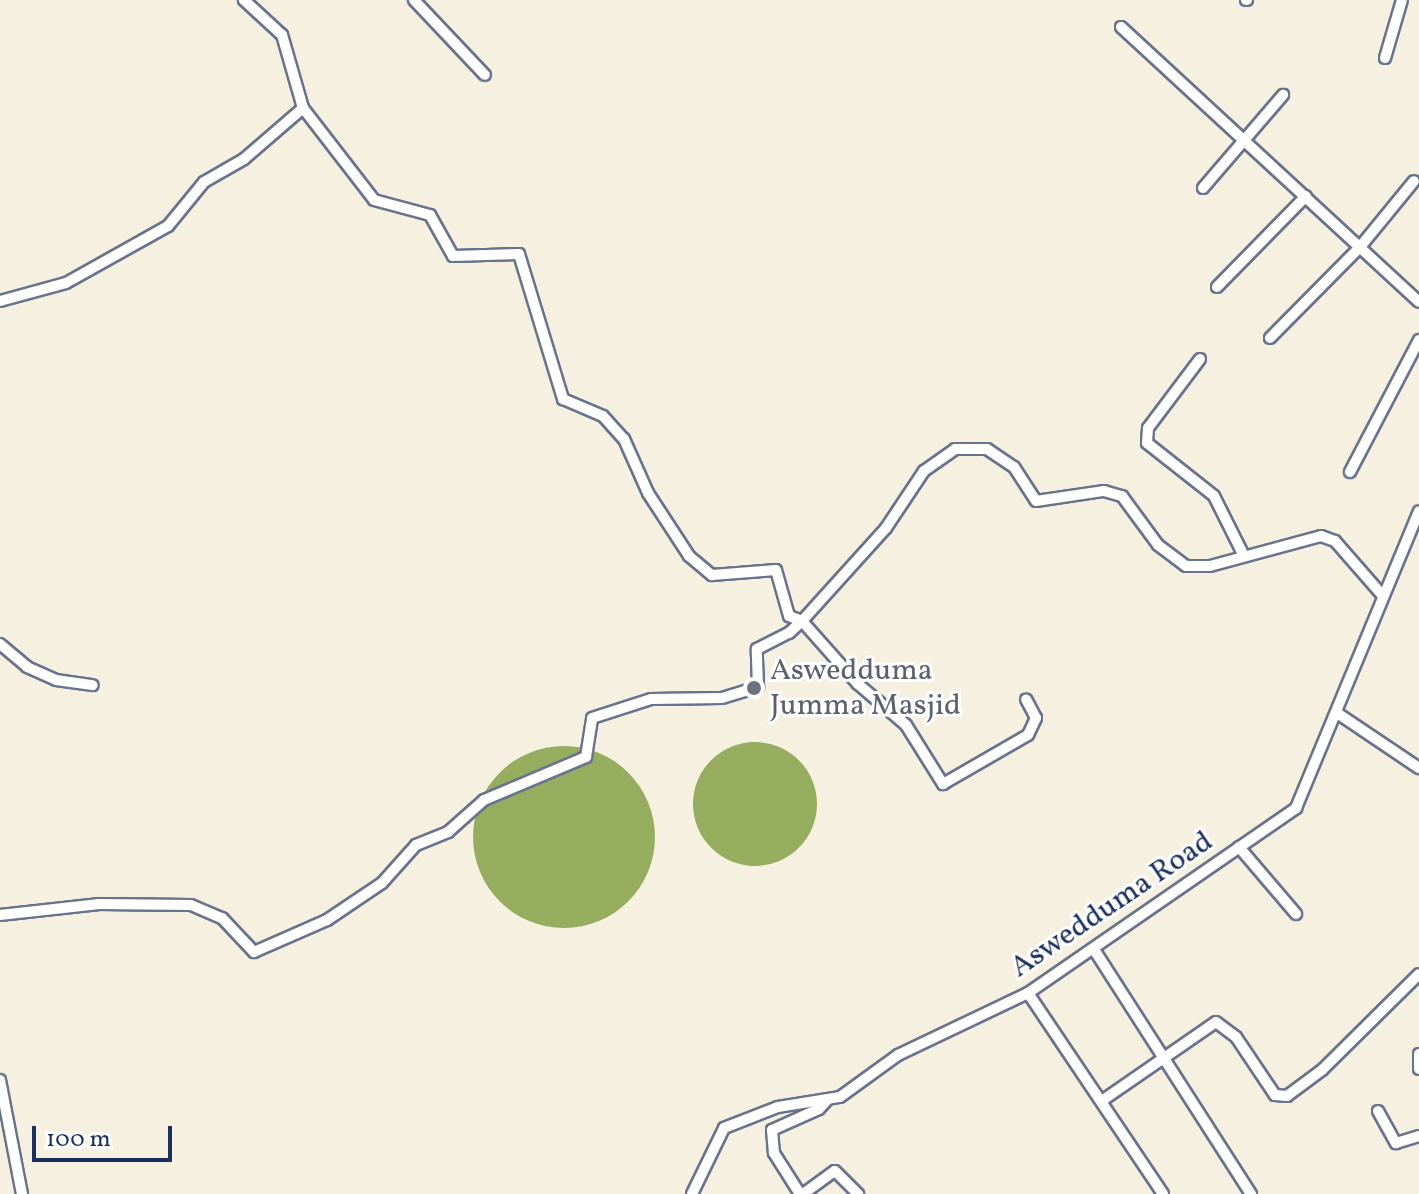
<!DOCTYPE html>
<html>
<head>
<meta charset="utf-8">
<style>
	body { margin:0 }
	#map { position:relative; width:1419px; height:1194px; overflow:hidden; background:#f6f0e0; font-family:Vollkorn,serif }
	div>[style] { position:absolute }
	.forest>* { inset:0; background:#96ad5f }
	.round { border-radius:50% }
	.roads { filter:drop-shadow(2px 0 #68738c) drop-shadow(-2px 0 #68738c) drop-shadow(0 2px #68738c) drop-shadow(0 -2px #68738c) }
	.minor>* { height:10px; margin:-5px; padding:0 5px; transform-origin:5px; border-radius:5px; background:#fff }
	.dots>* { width:22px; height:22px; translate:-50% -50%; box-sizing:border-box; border:4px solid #fff; border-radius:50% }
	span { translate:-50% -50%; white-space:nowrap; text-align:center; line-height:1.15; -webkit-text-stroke:6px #fff; paint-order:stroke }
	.worship-label { font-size:30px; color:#5b616d }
	.left { translate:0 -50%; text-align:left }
	.street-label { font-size:30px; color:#1b2f5e }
	.scale { position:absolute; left:32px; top:1126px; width:140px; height:36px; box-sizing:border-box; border:4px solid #1b2f5e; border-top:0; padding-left:10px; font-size:24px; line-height:28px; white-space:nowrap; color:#1b2f5e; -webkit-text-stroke:6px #fff; paint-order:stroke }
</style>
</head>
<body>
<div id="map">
	<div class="forest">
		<i class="round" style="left:693px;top:742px;width:124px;height:124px"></i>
		<i class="round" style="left:473px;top:746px;width:182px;height:182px"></i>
	</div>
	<div class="roads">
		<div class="minor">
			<i style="left:414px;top:0;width:103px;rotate:46.6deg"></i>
			<i style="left:1246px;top:0;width:1px"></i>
			<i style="left:1121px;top:27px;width:405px;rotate:42.7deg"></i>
			<i style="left:1385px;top:58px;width:60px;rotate:-73.7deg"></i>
			<i style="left:303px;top:108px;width:116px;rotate:52.3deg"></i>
			<i style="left:374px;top:200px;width:58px;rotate:15deg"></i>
			<i style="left:430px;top:215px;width:47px;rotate:60.7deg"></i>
			<i style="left:453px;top:256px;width:66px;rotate:-1.7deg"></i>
			<i style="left:519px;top:254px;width:152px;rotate:73.1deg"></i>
			<i style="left:563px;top:399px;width:43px;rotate:23deg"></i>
			<i style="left:603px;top:416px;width:31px;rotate:48deg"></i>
			<i style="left:624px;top:439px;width:59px;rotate:66deg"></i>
			<i style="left:648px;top:493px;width:75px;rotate:56.9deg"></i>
			<i style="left:689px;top:556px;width:30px;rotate:40deg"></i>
			<i style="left:712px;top:575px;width:64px;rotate:-4.5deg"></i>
			<i style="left:776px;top:570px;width:48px;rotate:74.2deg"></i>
			<i style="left:789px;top:616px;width:14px;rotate:21deg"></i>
			<i style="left:802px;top:621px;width:84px;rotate:48.4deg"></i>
			<i style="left:858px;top:684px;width:63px;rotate:40.5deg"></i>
			<i style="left:906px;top:725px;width:70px;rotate:57.9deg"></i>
			<i style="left:943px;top:784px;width:98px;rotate:-30deg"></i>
			<i style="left:1028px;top:735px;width:19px;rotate:-65deg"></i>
			<i style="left:1036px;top:718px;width:21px;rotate:-118deg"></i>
			<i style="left:1203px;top:188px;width:123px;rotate:-49.3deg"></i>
			<i style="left:1217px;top:287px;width:127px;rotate:-45.6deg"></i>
			<i style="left:0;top:301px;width:68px;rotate:-15.3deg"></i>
			<i style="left:66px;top:283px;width:117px;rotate:-29.2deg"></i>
			<i style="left:168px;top:226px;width:57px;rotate:-50.7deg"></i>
			<i style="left:204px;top:182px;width:46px;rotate:-29.9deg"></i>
			<i style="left:244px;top:159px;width:78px;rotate:-40.8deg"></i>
			<i style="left:303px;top:108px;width:76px;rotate:-106deg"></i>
			<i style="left:282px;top:35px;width:52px;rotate:-137.4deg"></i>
			<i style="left:1270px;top:338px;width:128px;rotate:-45.3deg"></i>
			<i style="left:1360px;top:247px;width:85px;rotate:-50.7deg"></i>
			<i style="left:1200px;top:359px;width:86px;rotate:127deg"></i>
			<i style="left:1148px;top:428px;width:15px;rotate:94deg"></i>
			<i style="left:1147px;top:443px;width:85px;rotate:38.3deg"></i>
			<i style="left:1214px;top:496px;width:67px;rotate:63.4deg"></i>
			<i style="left:1350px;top:472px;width:149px;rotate:-62.4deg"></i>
			<i style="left:0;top:644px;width:35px;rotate:40deg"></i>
			<i style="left:27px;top:667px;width:32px;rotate:24deg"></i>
			<i style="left:56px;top:680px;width:37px;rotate:8deg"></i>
			<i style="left:1337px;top:713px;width:99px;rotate:33.9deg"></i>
			<i style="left:1239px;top:847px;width:88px;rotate:49.6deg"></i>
			<i style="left:0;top:915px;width:100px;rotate:-6.3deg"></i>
			<i style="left:99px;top:904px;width:92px;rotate:0.6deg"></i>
			<i style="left:191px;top:905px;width:34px;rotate:23deg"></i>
			<i style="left:222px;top:918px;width:47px;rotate:46.7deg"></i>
			<i style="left:254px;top:952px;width:80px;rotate:-23.7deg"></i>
			<i style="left:327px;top:920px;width:66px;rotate:-33.9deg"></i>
			<i style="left:382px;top:883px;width:51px;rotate:-48.2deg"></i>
			<i style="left:416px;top:845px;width:35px;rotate:-22deg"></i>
			<i style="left:448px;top:832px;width:48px;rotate:-41.6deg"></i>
			<i style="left:484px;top:800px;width:111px;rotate:-22.9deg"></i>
			<i style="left:586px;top:757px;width:39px;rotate:-81deg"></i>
			<i style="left:592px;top:718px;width:62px;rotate:-17.9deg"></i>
			<i style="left:651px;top:699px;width:71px;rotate:-0.8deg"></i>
			<i style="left:722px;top:698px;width:38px;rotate:-17deg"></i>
			<i style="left:758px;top:687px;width:38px;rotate:-92deg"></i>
			<i style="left:757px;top:649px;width:36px;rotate:-27deg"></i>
			<i style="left:789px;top:633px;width:18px;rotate:-43deg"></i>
			<i style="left:802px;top:621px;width:125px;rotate:-47.9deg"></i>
			<i style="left:886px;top:528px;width:69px;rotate:-56.3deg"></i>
			<i style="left:924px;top:471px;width:38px;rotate:-35deg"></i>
			<i style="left:955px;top:449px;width:32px"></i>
			<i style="left:987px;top:449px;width:32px;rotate:34deg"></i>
			<i style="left:1014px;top:467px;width:40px;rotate:57.1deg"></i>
			<i style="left:1036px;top:501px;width:69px;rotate:-8.4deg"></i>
			<i style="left:1104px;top:491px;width:19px;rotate:16deg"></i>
			<i style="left:1122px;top:496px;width:61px;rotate:53.7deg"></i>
			<i style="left:1158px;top:545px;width:35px;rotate:37deg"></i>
			<i style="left:1186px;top:566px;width:24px"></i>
			<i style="left:1210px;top:566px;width:115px;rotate:-15.1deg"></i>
			<i style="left:1321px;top:536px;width:15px;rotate:20deg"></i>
			<i style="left:1335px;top:541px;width:73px;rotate:48.9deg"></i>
			<i style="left:1095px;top:951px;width:289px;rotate:57.3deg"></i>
			<i style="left:1028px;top:993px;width:242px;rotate:56.1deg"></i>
			<i style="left:1419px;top:1054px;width:15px;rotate:90deg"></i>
			<i style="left:0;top:1080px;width:116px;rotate:79.1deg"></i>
			<i style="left:1103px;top:1100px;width:137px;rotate:-34.6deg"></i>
			<i style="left:1216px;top:1022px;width:25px;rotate:37deg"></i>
			<i style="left:1236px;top:1037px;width:70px;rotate:56.1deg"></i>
			<i style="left:1275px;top:1095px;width:12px;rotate:5deg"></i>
			<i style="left:1287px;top:1096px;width:44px;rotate:-36.6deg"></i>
			<i style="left:1322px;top:1070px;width:136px;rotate:-44.7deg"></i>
			<i style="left:1378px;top:1111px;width:37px;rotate:61deg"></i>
			<i style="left:1396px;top:1143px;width:24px;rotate:-17deg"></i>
			<i style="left:692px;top:1194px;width:73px;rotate:-64.1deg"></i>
			<i style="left:724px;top:1128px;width:58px;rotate:-21.3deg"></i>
			<i style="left:778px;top:1107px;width:63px;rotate:-9.2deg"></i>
			<i style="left:840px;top:1097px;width:72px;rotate:-35.9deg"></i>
			<i style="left:898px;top:1055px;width:144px;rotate:-25.5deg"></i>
			<i style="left:1028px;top:993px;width:326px;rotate:-34.6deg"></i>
			<i style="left:1296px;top:808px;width:321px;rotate:-67.5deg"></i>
			<i style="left:800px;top:1194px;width:49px;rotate:-122.4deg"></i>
			<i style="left:774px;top:1153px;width:23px;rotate:-95deg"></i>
			<i style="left:772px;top:1130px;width:51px;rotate:-24.1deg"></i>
			<i style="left:819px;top:1109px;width:13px;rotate:-48deg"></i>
			<i style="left:803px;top:1194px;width:39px;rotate:-36deg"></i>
			<i style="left:835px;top:1171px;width:33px;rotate:45deg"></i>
		</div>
	</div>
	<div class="dots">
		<i style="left:754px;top:688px;background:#6b7280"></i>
	</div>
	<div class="worship-label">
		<span class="left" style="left:770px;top:688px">Aswedduma<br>Jumma Masjid</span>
	</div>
	<div class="street-label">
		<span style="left:1112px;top:905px;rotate:-34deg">Aswedduma Road</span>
	</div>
	<div class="scale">100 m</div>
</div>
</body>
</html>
